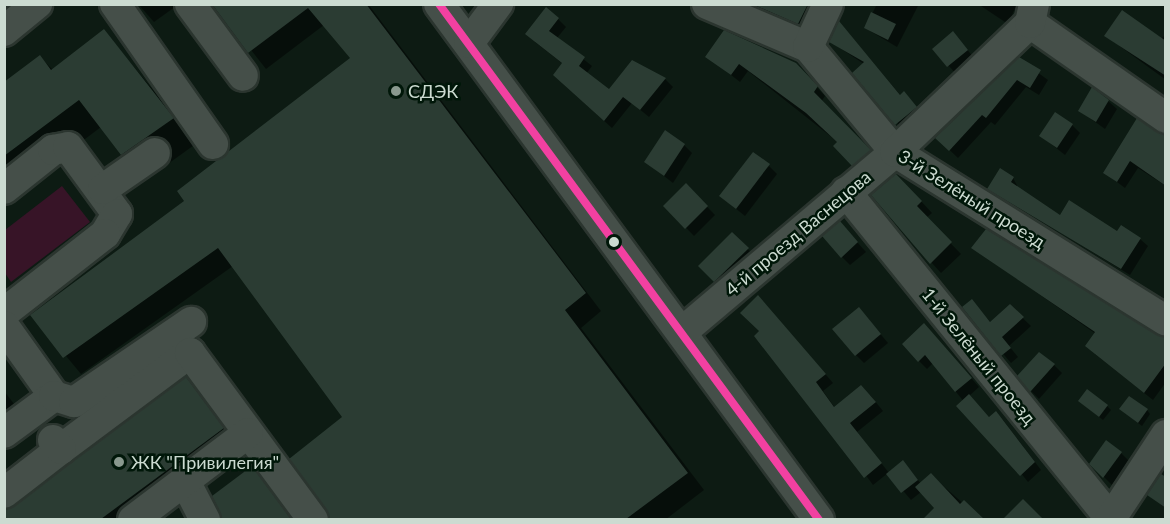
<!DOCTYPE html>
<html>
<head>
<meta charset="utf-8">
<style>
	body { margin:0 }
	#map { position:relative; width:1170px; height:524px; overflow:hidden; background:#0d1b13; font-family:Lato,sans-serif }
	div>[style] { position:absolute }
	.green>* { inset:0; background:#371427 }
	.shadow>* { inset:0; background:#0007 }
	.building>* { inset:0; background:#2b3c33 }
	.roads { filter:drop-shadow(2px 0 #2b352f) drop-shadow(-2px 0 #2b352f) drop-shadow(0 2px #2b352f) drop-shadow(0 -2px #2b352f) }
	.minor>* { height:30px; margin:-15px; padding:0 15px; transform-origin:15px; border-radius:15px; background:#454f49 }
	.bus-1>* { height:8px; margin:-4px; padding:0 4px; transform-origin:4px; border-radius:4px; background:#f240a1 }
	.dots>* { width:16px; height:16px; translate:-50% -50%; box-sizing:border-box; border:3px solid #001709; border-radius:50% }
	span { translate:-50% -50%; white-space:nowrap; text-align:center; line-height:1.15; -webkit-text-stroke:5px #001709; paint-order:stroke }
	.poi-label { font-size:18px; color:#ccdbd1 }
	.left { translate:0 -50%; text-align:left }
	.street-label { font-size:18px; color:#ccdbd1 }
	.frame { position:absolute; inset:0; border:6px solid #ccdbd1; pointer-events:none }
</style>
</head>
<body>
<div id="map">
	<div class="green">
		<i style="clip-path:polygon(62px 186px,90px 222px,11px 282px,5px 273px,5px 230px)"></i>
	</div>
	<div class="shadow">
		<i style="clip-path:polygon(138px 4px,179px 4px,154px 22px)"></i>
		<i style="clip-path:polygon(215px 4px,368px 4px,601px 311px,581px 328px,704px 490px,665px 520px,327px 520px,344px 418px,233px 266px,81px 374px,32px 315px,186px 201px,352px 58px,324px 25px,266px 69px)"></i>
		<i style="clip-path:polygon(744px 4px,811px 4px,807px 11px,813px 18px,807px 31px)"></i>
		<i style="clip-path:polygon(877px 4px,919px 4px,897px 47px,865px 28px)"></i>
		<i style="clip-path:polygon(978px 4px,1017px 4px,1008px 24px)"></i>
		<i style="clip-path:polygon(558px 19px,566px 27px,557px 38px,592px 66px,586px 74px,609px 92px,665px 79px,673px 87px,649px 117px,632px 103px,612px 128px,562px 83px,563px 64px,535px 42px)"></i>
		<i style="clip-path:polygon(840px 23px,901px 96px,904px 93px,924px 116px,905px 132px,854px 73px,864px 64px,831px 42px)"></i>
		<i style="clip-path:polygon(104px 31px,197px 143px,147px 179px,101px 127px,4px 200px,4px 84px,40px 57px,53px 70px)"></i>
		<i style="clip-path:polygon(953px 33px,975px 59px,956px 74px,934px 49px)"></i>
		<i style="clip-path:polygon(1166px 34px,1166px 80px,1106px 36px,1161px 39px)"></i>
		<i style="clip-path:polygon(707px 56px,795px 64px,825px 96px,821px 102px,878px 159px,861px 173px,839px 143px,748px 71px,740px 82px)"></i>
		<i style="clip-path:polygon(1019px 59px,1048px 80px,1039px 95px,1026px 87px,995px 125px,991px 122px,958px 158px,937px 138px)"></i>
		<i style="clip-path:polygon(1108px 101px,1117px 109px,1105px 129px,1080px 111px)"></i>
		<i style="clip-path:polygon(1072px 125px,1080px 133px,1065px 155px,1041px 136px)"></i>
		<i style="clip-path:polygon(1166px 138px,1166px 186px,1138px 168px,1125px 188px,1105px 173px)"></i>
		<i style="clip-path:polygon(684px 145px,692px 153px,673px 183px,646px 162px)"></i>
		<i style="clip-path:polygon(769px 166px,777px 174px,745px 216px,730px 204px)"></i>
		<i style="clip-path:polygon(1013px 178px,1019px 189px,1060px 217px,1140px 239px,1148px 246px,1130px 275px,989px 189px)"></i>
		<i style="clip-path:polygon(686px 185px,715px 215px,694px 236px,665px 206px)"></i>
		<i style="clip-path:polygon(907px 186px,932px 213px,926px 218px,961px 254px,941px 273px,931px 262px)"></i>
		<i style="clip-path:polygon(848px 232px,866px 252px,850px 265px,842px 257px)"></i>
		<i style="clip-path:polygon(732px 234px,756px 257px,724px 289px,700px 266px)"></i>
		<i style="clip-path:polygon(973px 248px,1166px 343px,1166px 382px,1153px 400px,1095px 354px,1096px 334px)"></i>
		<i style="clip-path:polygon(972px 301px,991px 323px,1010px 306px,1031px 326px,1009px 346px,1018px 357px,1011px 363px,964px 308px)"></i>
		<i style="clip-path:polygon(766px 305px,833px 383px,823px 391px,835px 408px,870px 395px,883px 411px,857px 432px,889px 473px,911px 471px,921px 484px,931px 475px,982px 520px,925px 520px,936px 508px,921px 492px,911px 500px,888px 473px,873px 485px,761px 332px)"></i>
		<i style="clip-path:polygon(867px 318px,888px 343px,864px 363px,856px 355px)"></i>
		<i style="clip-path:polygon(933px 334px,979px 387px,969px 396px,990px 418px,996px 413px,1003px 420px,1041px 470px,1028px 482px,933px 363px,927px 369px,919px 361px)"></i>
		<i style="clip-path:polygon(1054px 365px,1062px 373px,1039px 399px,1031px 391px)"></i>
		<i style="clip-path:polygon(186px 379px,248px 454px,159px 520px,4px 520px,4px 510px,15px 508px)"></i>
		<i style="clip-path:polygon(4px 391px,32px 427px,4px 447px)"></i>
		<i style="clip-path:polygon(1084px 405px,1107px 406px,1111px 410px,1103px 420px)"></i>
		<i style="clip-path:polygon(1147px 410px,1150px 414px,1142px 426px,1125px 413px)"></i>
		<i style="clip-path:polygon(1121px 453px,1129px 461px,1112px 485px,1091px 464px)"></i>
		<i style="clip-path:polygon(252px 468px,269px 485px,294px 520px,227px 520px,214px 497px)"></i>
	</div>
	<div class="building">
		<i style="clip-path:polygon(212px 4px,366px 4px,586px 293px,565px 310px,688px 473px,626px 519px,330px 519px,289px 459px,342px 417px,218px 248px,63px 358px,30px 315px,184px 201px,177px 191px,350px 58px,308px 8px,248px 53px)"></i>
		<i style="clip-path:polygon(752px 4px,808px 4px,798px 24px)"></i>
		<i style="clip-path:polygon(546px 7px,559px 18px,549px 31px,585px 57px,579px 66px,609px 89px,632px 60px,666px 78px,640px 110px,623px 97px,604px 121px,553px 75px,562px 63px,525px 34px)"></i>
		<i style="clip-path:polygon(1122px 10px,1166px 41px,1166px 76px,1104px 36px)"></i>
		<i style="clip-path:polygon(871px 12px,896px 24px,888px 40px,864px 28px)"></i>
		<i style="clip-path:polygon(839px 21px,900px 95px,904px 91px,917px 107px,895px 125px,852px 73px,864px 62px,829px 42px)"></i>
		<i style="clip-path:polygon(104px 29px,174px 118px,121px 155px,79px 100px,4px 156px,4px 82px,40px 55px,51px 70px)"></i>
		<i style="clip-path:polygon(724px 30px,796px 63px,818px 86px,814px 92px,871px 150px,852px 166px,833px 146px,837px 142px,806px 113px,739px 64px,731px 75px,705px 57px)"></i>
		<i style="clip-path:polygon(953px 31px,968px 50px,947px 67px,932px 49px)"></i>
		<i style="clip-path:polygon(1019px 57px,1041px 70px,1030px 88px,1017px 80px,986px 118px,982px 115px,949px 151px,935px 138px)"></i>
		<i style="clip-path:polygon(1092px 87px,1109px 100px,1096px 122px,1078px 111px)"></i>
		<i style="clip-path:polygon(1055px 112px,1073px 124px,1057px 148px,1039px 136px)"></i>
		<i style="clip-path:polygon(1137px 118px,1166px 135px,1166px 186px,1130px 161px,1117px 182px,1103px 173px)"></i>
		<i style="clip-path:polygon(665px 130px,685px 144px,664px 176px,644px 162px)"></i>
		<i style="clip-path:polygon(753px 152px,770px 164px,736px 209px,719px 196px)"></i>
		<i style="clip-path:polygon(1000px 168px,1014px 177px,1011px 182px,1060px 215px,1069px 200px,1117px 231px,1121px 225px,1141px 238px,1121px 269px,987px 189px)"></i>
		<i style="clip-path:polygon(896px 174px,922px 201px,917px 206px,952px 242px,930px 264px,871px 195px)"></i>
		<i style="clip-path:polygon(686px 183px,708px 206px,685px 229px,663px 206px)"></i>
		<i style="clip-path:polygon(840px 221px,858px 242px,841px 258px,822px 236px)"></i>
		<i style="clip-path:polygon(986px 229px,1166px 338px,1166px 363px,1144px 393px,1085px 346px,1095px 332px,971px 248px)"></i>
		<i style="clip-path:polygon(732px 232px,749px 248px,714px 282px,698px 266px)"></i>
		<i style="clip-path:polygon(758px 295px,826px 374px,816px 382px,834px 407px,861px 385px,876px 402px,850px 423px,882px 463px,864px 478px,754px 336px,759px 331px,740px 313px)"></i>
		<i style="clip-path:polygon(972px 299px,990px 322px,1010px 304px,1024px 317px,1002px 337px,1011px 348px,1001px 356px,962px 307px)"></i>
		<i style="clip-path:polygon(859px 307px,881px 334px,855px 356px,832px 329px)"></i>
		<i style="clip-path:polygon(924px 323px,972px 378px,955px 392px,925px 355px,918px 362px,902px 344px)"></i>
		<i style="clip-path:polygon(1039px 352px,1055px 364px,1030px 392px,1017px 376px)"></i>
		<i style="clip-path:polygon(186px 377px,224px 428px,101px 519px,4px 519px,4px 510px)"></i>
		<i style="clip-path:polygon(1087px 389px,1108px 405px,1099px 417px,1078px 401px)"></i>
		<i style="clip-path:polygon(969px 394px,989px 417px,996px 411px,1035px 462px,1020px 476px,956px 406px)"></i>
		<i style="clip-path:polygon(1129px 396px,1148px 409px,1138px 423px,1119px 409px)"></i>
		<i style="clip-path:polygon(1106px 440px,1122px 452px,1103px 478px,1089px 464px)"></i>
		<i style="clip-path:polygon(903px 460px,918px 480px,901px 493px,886px 474px)"></i>
		<i style="clip-path:polygon(252px 466px,291px 519px,222px 519px,212px 496px)"></i>
		<i style="clip-path:polygon(931px 473px,960px 504px,964px 500px,984px 519px,923px 519px,934px 508px,915px 487px)"></i>
		<i style="clip-path:polygon(1161px 474px,1166px 477px,1166px 508px,1147px 495px)"></i>
		<i style="clip-path:polygon(1023px 499px,1043px 519px,1003px 519px)"></i>
	</div>
	<div class="roads">
		<div class="minor">
			<i style="left:115px;top:4px;width:171px;rotate:55deg"></i>
			<i style="left:190px;top:4px;width:89px;rotate:53.6deg"></i>
			<i style="left:439px;top:4px;width:641px;rotate:53.63deg"></i>
			<i style="left:707px;top:4px;width:110px;rotate:23.1deg"></i>
			<i style="left:808px;top:47px;width:136px;rotate:50.4deg"></i>
			<i style="left:895px;top:152px;width:319px;rotate:31.9deg"></i>
			<i style="left:1030px;top:23px;width:166px;rotate:34.9deg"></i>
			<i style="left:4px;top:31px;width:43px;rotate:-39.3deg"></i>
			<i style="left:469px;top:43px;width:49px;rotate:-53.4deg"></i>
			<i style="left:808px;top:47px;width:47px;rotate:-65.1deg"></i>
			<i style="left:4px;top:189px;width:63px;rotate:-38.5deg"></i>
			<i style="left:53px;top:150px;width:15px;rotate:-11deg"></i>
			<i style="left:68px;top:147px;width:83px;rotate:53.8deg"></i>
			<i style="left:117px;top:214px;width:23px;rotate:121deg"></i>
			<i style="left:105px;top:234px;width:128px;rotate:142deg"></i>
			<i style="left:103px;top:189px;width:63px;rotate:-34.7deg"></i>
			<i style="left:846px;top:192px;width:422px;rotate:51deg"></i>
			<i style="left:4px;top:326px;width:86px;rotate:54.5deg"></i>
			<i style="left:682px;top:332px;width:279px;rotate:-40.2deg"></i>
			<i style="left:895px;top:152px;width:187px;rotate:-43.7deg"></i>
			<i style="left:1030px;top:23px;width:19px;rotate:-78deg"></i>
			<i style="left:4px;top:433px;width:62px;rotate:-36.5deg"></i>
			<i style="left:54px;top:396px;width:21px;rotate:17deg"></i>
			<i style="left:74px;top:402px;width:142px;rotate:-34.4deg"></i>
			<i style="left:61px;top:449px;width:161px;rotate:-36.7deg"></i>
			<i style="left:190px;top:353px;width:207px;rotate:53.6deg"></i>
			<i style="left:185px;top:481px;width:44px;rotate:62.9deg"></i>
			<i style="left:4px;top:493px;width:72px;rotate:-37.7deg"></i>
			<i style="left:61px;top:449px;width:12px;rotate:-132deg"></i>
			<i style="left:133px;top:520px;width:144px;rotate:-37.1deg"></i>
			<i style="left:1110px;top:520px;width:102px;rotate:-56.6deg"></i>
		</div>
	</div>
	<div class="bus-1">
		<i style="left:439px;top:4px;width:641px;rotate:53.63deg"></i>
	</div>
	<div class="dots">
		<i style="left:396px;top:91px;background:#89988e"></i>
		<i style="left:614px;top:242px;background:#ccdbd1"></i>
		<i style="left:119px;top:462px;background:#89988e"></i>
	</div>
	<div class="poi-label">
		<span class="left" style="left:408px;top:91px">СДЭК</span>
		<span class="left" style="left:131px;top:462px">ЖК "Привилегия"</span>
	</div>
	<div class="street-label">
		<span style="left:972px;top:199px;rotate:32deg">3-й Зелёный проезд</span>
		<span style="left:798px;top:233px;rotate:-40deg">4-й проезд Васнецова</span>
		<span style="left:979px;top:356px;rotate:51deg">1-й Зелёный проезд</span>
	</div>
	<div class="frame"></div>
</div>
</body>
</html>
